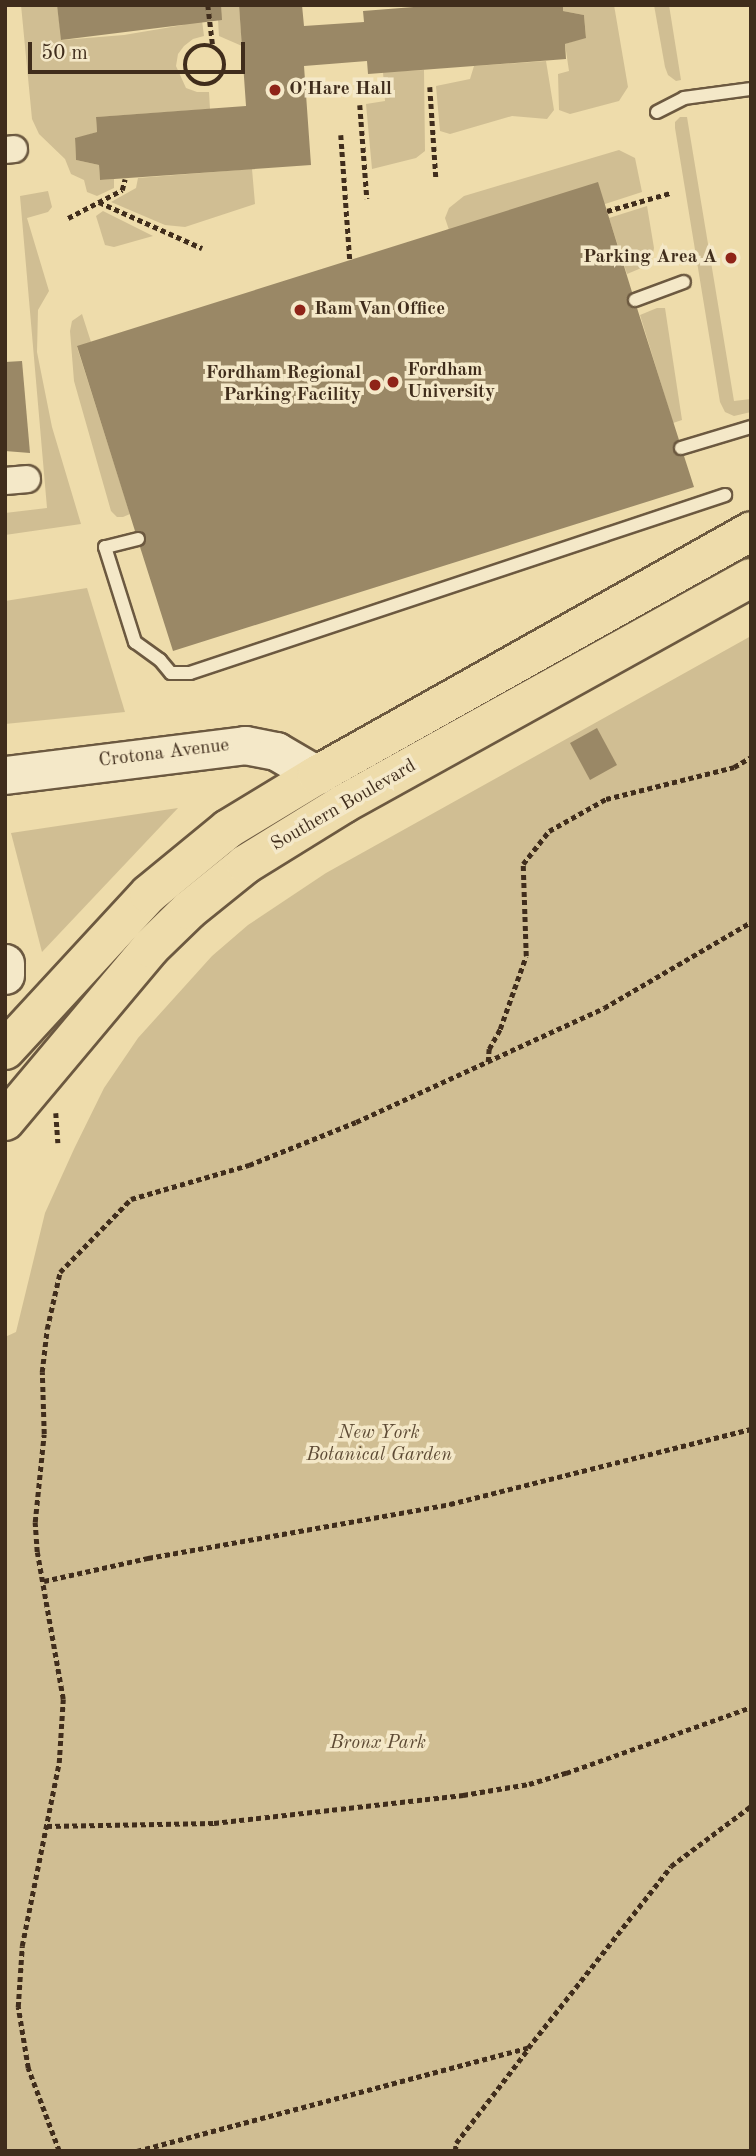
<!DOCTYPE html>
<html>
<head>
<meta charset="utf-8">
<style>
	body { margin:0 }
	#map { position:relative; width:756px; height:2156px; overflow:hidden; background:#eedcab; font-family:"Old Standard TT",serif }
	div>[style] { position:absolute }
	.green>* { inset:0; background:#d0be93 }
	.building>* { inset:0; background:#9a8866 }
	.path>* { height:4.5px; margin-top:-2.25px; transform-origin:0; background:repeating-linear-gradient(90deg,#402d1c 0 5px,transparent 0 8.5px) }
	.path>.ring { margin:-2.25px; padding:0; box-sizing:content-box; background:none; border:4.5px solid #402d1c; border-radius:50% }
	.roads { filter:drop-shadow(2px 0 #6c5940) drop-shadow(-2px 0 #6c5940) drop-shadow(0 2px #6c5940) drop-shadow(0 -2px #6c5940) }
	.lane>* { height:12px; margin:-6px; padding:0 6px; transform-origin:6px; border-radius:6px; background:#f4e8c8 }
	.street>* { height:26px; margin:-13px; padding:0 13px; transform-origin:13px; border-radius:13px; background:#f4e8c8 }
	.secondary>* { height:37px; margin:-18.5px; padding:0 18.5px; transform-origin:18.5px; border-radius:18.5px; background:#f4e8c8 }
	.primary>* { height:38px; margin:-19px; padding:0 19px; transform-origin:19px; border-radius:19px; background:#eedcab }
	.path-bridge>* { height:4.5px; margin-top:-2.25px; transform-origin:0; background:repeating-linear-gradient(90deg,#402d1c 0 5px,transparent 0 8.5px) }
	.dots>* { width:19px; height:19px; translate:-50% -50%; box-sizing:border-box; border:4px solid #f4e8c8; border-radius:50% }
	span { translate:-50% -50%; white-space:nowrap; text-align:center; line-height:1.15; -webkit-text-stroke:7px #f4e8c8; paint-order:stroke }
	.poi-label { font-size:19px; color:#402d1c; font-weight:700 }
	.left { translate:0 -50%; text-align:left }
	.right { translate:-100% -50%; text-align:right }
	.street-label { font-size:19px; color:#402d1c }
	.park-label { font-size:19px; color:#5d4a34; font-style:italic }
	.frame { position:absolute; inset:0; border:7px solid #402d1c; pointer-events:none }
	.scale { position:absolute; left:28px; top:42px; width:217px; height:32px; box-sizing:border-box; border:4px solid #402d1c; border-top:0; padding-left:9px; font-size:21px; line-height:24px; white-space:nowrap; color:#402d1c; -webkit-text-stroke:5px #f4e8c8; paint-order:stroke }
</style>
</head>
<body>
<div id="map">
	<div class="green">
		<i style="clip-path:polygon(21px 5px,57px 5px,62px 40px,124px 35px,183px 25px,200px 5px,204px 36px,193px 39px,184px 46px,178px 54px,176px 66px,186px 88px,197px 92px,209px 92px,210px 109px,96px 117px,97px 132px,75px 139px,76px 160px,99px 165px,100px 180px,114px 179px,114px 188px,97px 196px,87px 192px,84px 180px,71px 174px,65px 159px,39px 134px,32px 119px)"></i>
		<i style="clip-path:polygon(217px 5px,239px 5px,242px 46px,219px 36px)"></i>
		<i style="clip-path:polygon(563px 5px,614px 5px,628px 87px,619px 101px,570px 114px,559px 110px,558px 74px,569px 71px,565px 44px,586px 37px,584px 15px,563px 11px)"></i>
		<i style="clip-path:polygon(654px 5px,669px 5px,681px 80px,676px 81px,668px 75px,665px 67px)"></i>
		<i style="clip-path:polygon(546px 61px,554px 110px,547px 119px,512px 116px,450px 134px,440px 131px,436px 86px,470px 79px,474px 66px)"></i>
		<i style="clip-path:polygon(424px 70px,425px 151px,416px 158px,372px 169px,366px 104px,385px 101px,383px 72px)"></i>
		<i style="clip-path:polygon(680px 117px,687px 117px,734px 401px,751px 399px,751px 412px,734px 416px,725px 412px,720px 402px,675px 128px,675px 122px)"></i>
		<i style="clip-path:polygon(619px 150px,635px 158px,642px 192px,605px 204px,449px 230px,445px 218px,449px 208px,464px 196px)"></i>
		<i style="clip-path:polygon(252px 169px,255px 204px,185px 227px,165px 225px,111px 202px,136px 188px,138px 178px)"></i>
		<i style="clip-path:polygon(48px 191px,52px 207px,48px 212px,27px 218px,49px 291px,38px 310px,37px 352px,52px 427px,81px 524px,5px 535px,5px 513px,47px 508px,20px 196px)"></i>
		<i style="clip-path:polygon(647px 206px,654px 248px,652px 258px,639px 269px,627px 274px,609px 218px)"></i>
		<i style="clip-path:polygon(103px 211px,153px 236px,114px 247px,105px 245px,96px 216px)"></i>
		<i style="clip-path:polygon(657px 308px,665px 308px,682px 420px,673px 423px,640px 315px)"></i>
		<i style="clip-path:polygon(82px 314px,91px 342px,77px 347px,130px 514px,123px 517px,117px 517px,111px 511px,74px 381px,70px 331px,72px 321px)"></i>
		<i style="clip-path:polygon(87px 588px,125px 712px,5px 724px,5px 601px)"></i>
		<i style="clip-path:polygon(751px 636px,751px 2151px,5px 2151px,5px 1337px,16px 1332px,45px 1213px,74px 1149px,104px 1088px,138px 1038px,212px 956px,248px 925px,326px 873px)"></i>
		<i style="clip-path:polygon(178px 808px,42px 952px,11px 833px)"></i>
	</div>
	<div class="building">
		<i style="clip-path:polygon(57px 5px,221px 5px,222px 20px,61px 40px)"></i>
		<i style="clip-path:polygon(239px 5px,302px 5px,304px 26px,364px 22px,363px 11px,439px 5px,563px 5px,563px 11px,584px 15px,586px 38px,565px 44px,566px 59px,368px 74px,367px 61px,304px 66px,311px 165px,100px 180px,99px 165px,76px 160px,75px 138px,97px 132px,96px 117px,246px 106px)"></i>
		<i style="clip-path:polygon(598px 182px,632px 292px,627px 302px,630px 307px,637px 308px,679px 440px,673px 445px,673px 451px,684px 456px,694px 487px,173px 651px,140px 547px,146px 542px,146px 536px,141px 531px,135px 531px,77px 346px)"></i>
		<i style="clip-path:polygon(22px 361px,30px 453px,5px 451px,5px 362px)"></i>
		<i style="clip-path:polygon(597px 728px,617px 765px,590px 780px,570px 743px)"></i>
	</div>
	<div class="path">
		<i style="left:208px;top:5px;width:42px;rotate:83.2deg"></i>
		<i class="ring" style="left:185px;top:45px;width:35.5px;height:35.5px"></i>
		<i style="left:430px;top:87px;width:91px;rotate:86.2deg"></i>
		<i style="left:360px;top:105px;width:94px;rotate:85.7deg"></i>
		<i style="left:99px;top:202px;width:113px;rotate:24.1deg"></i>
		<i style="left:607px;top:211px;width:66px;rotate:-15.9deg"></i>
		<i style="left:68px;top:218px;width:61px;rotate:-27.4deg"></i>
		<i style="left:122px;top:190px;width:11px;rotate:-75deg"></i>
		<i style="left:488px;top:1062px;width:13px;rotate:-86deg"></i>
		<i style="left:489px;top:1049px;width:23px;rotate:-61deg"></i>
		<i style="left:500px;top:1029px;width:77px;rotate:-70.4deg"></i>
		<i style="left:526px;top:956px;width:92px;rotate:-91.9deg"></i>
		<i style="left:523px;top:864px;width:42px;rotate:-51.8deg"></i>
		<i style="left:549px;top:831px;width:65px;rotate:-29.3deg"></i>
		<i style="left:606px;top:799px;width:132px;rotate:-14deg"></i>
		<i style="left:734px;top:767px;width:20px;rotate:-30deg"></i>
		<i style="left:56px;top:1113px;width:30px;rotate:86deg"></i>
		<i style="left:44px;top:1581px;width:107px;rotate:-12.5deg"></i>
		<i style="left:148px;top:1558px;width:307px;rotate:-10.1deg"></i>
		<i style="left:450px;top:1504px;width:310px;rotate:-14deg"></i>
		<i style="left:47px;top:1826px;width:167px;rotate:-1deg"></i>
		<i style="left:214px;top:1823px;width:251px;rotate:-6.4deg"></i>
		<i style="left:463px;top:1795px;width:67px;rotate:-9.5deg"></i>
		<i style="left:529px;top:1784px;width:39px;rotate:-17deg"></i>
		<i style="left:566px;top:1773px;width:196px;rotate:-19.6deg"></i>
		<i style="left:59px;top:2151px;width:89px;rotate:-110.5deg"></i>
		<i style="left:28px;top:2068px;width:62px;rotate:-99.3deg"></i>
		<i style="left:18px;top:2007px;width:61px;rotate:-86.2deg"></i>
		<i style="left:22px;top:1946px;width:187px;rotate:-78.6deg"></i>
		<i style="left:59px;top:1763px;width:64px;rotate:-86.4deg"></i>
		<i style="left:63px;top:1699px;width:149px;rotate:-100deg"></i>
		<i style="left:37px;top:1552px;width:30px;rotate:-94deg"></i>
		<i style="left:35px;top:1522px;width:88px;rotate:-84.2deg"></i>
		<i style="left:44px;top:1434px;width:62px;rotate:-91.8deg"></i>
		<i style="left:42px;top:1372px;width:43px;rotate:-83.4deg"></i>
		<i style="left:47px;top:1329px;width:58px;rotate:-77.2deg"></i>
		<i style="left:60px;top:1272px;width:102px;rotate:-45.8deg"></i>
		<i style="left:131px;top:1199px;width:123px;rotate:-16.1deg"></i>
		<i style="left:249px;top:1165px;width:115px;rotate:-21.9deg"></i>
		<i style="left:356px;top:1122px;width:273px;rotate:-24.7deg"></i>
		<i style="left:604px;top:1008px;width:170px;rotate:-30.3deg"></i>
		<i style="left:137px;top:2151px;width:404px;rotate:-14.8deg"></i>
		<i style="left:528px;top:2048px;width:231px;rotate:-51.8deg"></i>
		<i style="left:671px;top:1866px;width:100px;rotate:-36.9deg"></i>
		<i style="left:455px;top:2151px;width:8px;rotate:-83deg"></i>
		<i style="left:456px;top:2143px;width:118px;rotate:-52.5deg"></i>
	</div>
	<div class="roads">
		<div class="lane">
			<i style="left:657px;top:112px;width:30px;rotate:-27deg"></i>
			<i style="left:684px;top:98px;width:68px;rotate:-7.7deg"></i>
			<i style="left:635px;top:300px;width:52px;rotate:-20.2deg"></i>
			<i style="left:681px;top:448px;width:73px;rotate:-16.7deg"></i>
			<i style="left:138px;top:539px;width:34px;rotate:166deg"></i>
			<i style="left:105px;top:547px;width:100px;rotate:72.5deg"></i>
			<i style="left:135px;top:642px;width:31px;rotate:36deg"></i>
			<i style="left:160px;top:660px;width:17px;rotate:50deg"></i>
			<i style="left:171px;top:673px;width:19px"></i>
			<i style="left:190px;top:673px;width:564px;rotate:-18.4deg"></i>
		</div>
		<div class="street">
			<i style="left:5px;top:150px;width:9px;rotate:-6deg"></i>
			<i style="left:5px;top:481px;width:22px;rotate:-5deg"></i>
		</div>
		<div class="secondary">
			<i style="left:5px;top:775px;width:242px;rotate:-7.1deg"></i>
			<i style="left:245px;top:745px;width:32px;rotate:11deg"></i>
			<i style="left:276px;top:751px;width:48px;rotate:30.3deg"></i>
			<i style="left:5px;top:963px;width:12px;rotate:90deg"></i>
		</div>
		<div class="primary">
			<i style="left:5px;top:1050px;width:212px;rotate:-47.3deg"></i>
			<i style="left:149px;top:894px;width:102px;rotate:-39.4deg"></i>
			<i style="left:228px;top:829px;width:104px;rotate:-31.2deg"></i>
			<i style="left:317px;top:775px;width:498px;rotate:-29.3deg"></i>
			<i style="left:5px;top:1121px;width:226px;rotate:-50deg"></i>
			<i style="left:150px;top:948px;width:54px;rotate:-44.3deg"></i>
			<i style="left:189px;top:910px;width:73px;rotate:-38.9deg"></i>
			<i style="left:246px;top:864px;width:114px;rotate:-31.7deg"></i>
			<i style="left:343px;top:804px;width:466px;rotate:-29deg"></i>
		</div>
	</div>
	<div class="path-bridge">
		<i style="left:341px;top:135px;width:126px;rotate:85.9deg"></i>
	</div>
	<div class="dots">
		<i style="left:275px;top:90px;background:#8f2418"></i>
		<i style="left:731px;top:258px;background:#8f2418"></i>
		<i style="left:300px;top:310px;background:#8f2418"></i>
		<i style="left:393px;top:382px;background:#8f2418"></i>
		<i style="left:375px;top:385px;background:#8f2418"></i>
	</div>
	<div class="poi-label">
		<span class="left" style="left:289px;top:90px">O'Hare Hall</span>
		<span class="right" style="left:717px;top:258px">Parking Area A</span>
		<span class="left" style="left:314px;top:310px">Ram Van Office</span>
		<span class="left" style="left:407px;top:382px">Fordham<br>University</span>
		<span class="right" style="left:361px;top:385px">Fordham Regional<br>Parking Facility</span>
	</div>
	<div class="street-label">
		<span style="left:164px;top:754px;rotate:-7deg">Crotona Avenue</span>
		<span style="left:344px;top:806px;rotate:-30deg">Southern Boulevard</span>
	</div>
	<div class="park-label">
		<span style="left:379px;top:1445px">New York<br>Botanical Garden</span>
		<span style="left:378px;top:1744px">Bronx Park</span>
	</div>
	<div class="frame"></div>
	<div class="scale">50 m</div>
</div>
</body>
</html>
